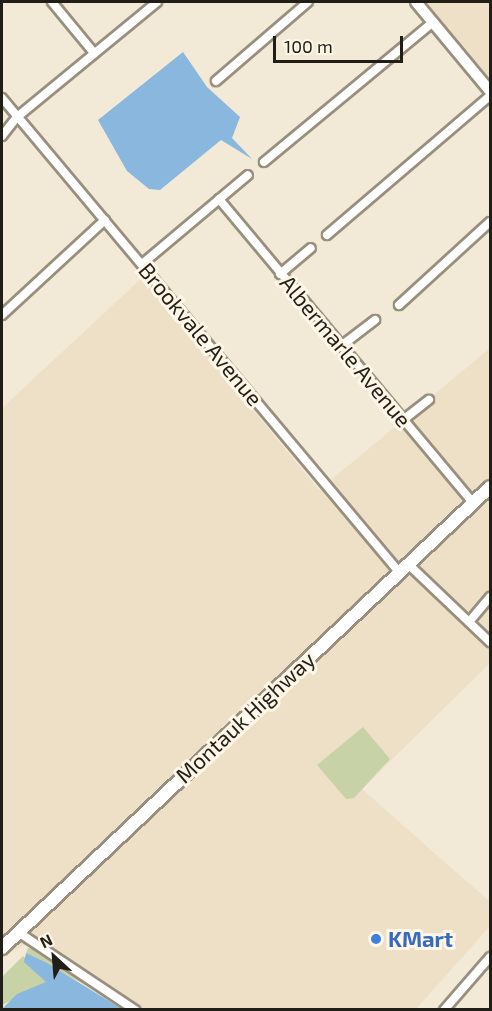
<!DOCTYPE html>
<html>
<head>
<meta charset="utf-8">
<style>
	body { margin:0 }
	#map { position:relative; width:492px; height:1011px; overflow:hidden; background:#f2e9d6; font-family:"Exo 2",sans-serif }
	div>[style] { position:absolute }
	.built>* { inset:0; background:#ede0c6 }
	.green>* { inset:0; background:#c7d2a6 }
	.water>* { inset:0; background:#89b7dd }
	.roads { filter:drop-shadow(2px 0 #988f7e) drop-shadow(-2px 0 #988f7e) drop-shadow(0 2px #988f7e) drop-shadow(0 -2px #988f7e) }
	.minor>* { height:8px; margin:-4px; padding:0 4px; transform-origin:4px; border-radius:4px; background:#fff }
	.secondary>* { height:10px; margin:-5px; padding:0 5px; transform-origin:5px; border-radius:5px; background:#fff }
	.primary>* { height:12px; margin:-6px; padding:0 6px; transform-origin:6px; border-radius:6px; background:#fff }
	.dots>* { width:16px; height:16px; translate:-50% -50%; box-sizing:border-box; border:3px solid #fef6e7; border-radius:50% }
	span { translate:-50% -50%; white-space:nowrap; text-align:center; line-height:1.15; -webkit-text-stroke:6px #fef6e7; paint-order:stroke }
	.street-label { font-size:22px; color:#211e17 }
	.shop-label { font-size:22px; color:#366cbe; font-weight:700 }
	.left { translate:0 -50%; text-align:left }
	.frame { position:absolute; inset:0; border:3px solid #211e17; pointer-events:none }
	.north { position:absolute; left:24px; top:927px; width:60px; height:60px; -webkit-text-stroke:4px #fef6e7; paint-order:stroke; rotate:334deg; font-size:16px; font-weight:700; line-height:24px; text-align:center; color:#211e17 }
	.north::after { content:''; display:block; margin:auto; width:21px; height:27px; background:#211e17; clip-path:polygon(50% 0,100% 100%,50% 72%,0 100%) }
	.scale { position:absolute; left:273px; top:36px; width:130px; height:27px; box-sizing:border-box; border:3px solid #211e17; border-top:0; padding-left:8px; font-size:18px; line-height:21px; white-space:nowrap; color:#211e17; -webkit-text-stroke:4px #fef6e7; paint-order:stroke }
</style>
</head>
<body>
<div id="map">
	<div class="built">
		<i style="clip-path:polygon(426px 2px,490px 2px,490px 81px)"></i>
		<i style="clip-path:polygon(143px 277px,319px 490px,490px 348px,490px 663px,362px 789px,490px 902px,490px 926px,416px 1009px,132px 1009px,40px 937px,2px 957px,2px 408px)"></i>
	</div>
	<div class="green">
		<i style="clip-path:polygon(363px 727px,390px 759px,354px 798px,346px 799px,317px 765px)"></i>
		<i style="clip-path:polygon(28px 948px,33px 948px,130px 1009px,26px 953px)"></i>
		<i style="clip-path:polygon(23px 956px,47px 982px,2px 1005px,2px 977px)"></i>
	</div>
	<div class="water">
		<i style="clip-path:polygon(183px 52px,207px 87px,240px 117px,232px 138px,252px 159px,221px 140px,160px 190px,149px 189px,127px 171px,98px 120px)"></i>
		<i style="clip-path:polygon(26px 953px,47px 963px,122px 1009px,2px 1009px,17px 994px,46px 982px,24px 962px)"></i>
	</div>
	<div class="roads">
		<div class="minor">
			<i style="left:52px;top:2px;width:66px;rotate:50.5deg"></i>
			<i style="left:216px;top:81px;width:121px;rotate:-40.7deg"></i>
			<i style="left:2px;top:98px;width:618px;rotate:50.05deg"></i>
			<i style="left:2px;top:136px;width:24px;rotate:-52deg"></i>
			<i style="left:17px;top:117px;width:181px;rotate:-39.4deg"></i>
			<i style="left:264px;top:162px;width:219px;rotate:-39.6deg"></i>
			<i style="left:219px;top:199px;width:396px;rotate:50.1deg"></i>
			<i style="left:327px;top:235px;width:214px;rotate:-40.5deg"></i>
			<i style="left:142px;top:264px;width:138px;rotate:-40deg"></i>
			<i style="left:280px;top:274px;width:40px;rotate:-40deg"></i>
			<i style="left:399px;top:305px;width:123px;rotate:-42.4deg"></i>
			<i style="left:2px;top:315px;width:140px;rotate:-42.7deg"></i>
			<i style="left:341px;top:346px;width:43px;rotate:-37.4deg"></i>
			<i style="left:403px;top:420px;width:33px;rotate:-38deg"></i>
			<i style="left:407px;top:563px;width:115px;rotate:43.6deg"></i>
			<i style="left:469px;top:622px;width:33px;rotate:-50deg"></i>
			<i style="left:18px;top:932px;width:141px;rotate:33.7deg"></i>
			<i style="left:444px;top:1010px;width:70px;rotate:-49deg"></i>
		</div>
		<div class="secondary">
			<i style="left:416px;top:2px;width:116px;rotate:50.3deg"></i>
		</div>
		<div class="primary">
			<i style="left:2px;top:948px;width:671px;rotate:-43.37deg"></i>
		</div>
	</div>
	<div class="dots">
		<i style="left:376px;top:939px;background:#3f7fe0"></i>
	</div>
	<div class="street-label">
		<span style="left:201px;top:334px;rotate:50deg">Brookvale Avenue</span>
		<span style="left:346px;top:351px;rotate:50deg">Albermarle Avenue</span>
		<span style="left:245px;top:717px;rotate:-43deg">Montauk Highway</span>
	</div>
	<div class="shop-label">
		<span class="left" style="left:388px;top:939px">KMart</span>
	</div>
	<div class="frame"></div>
	<div class="north">N</div>
	<div class="scale">100 m</div>
</div>
</body>
</html>
